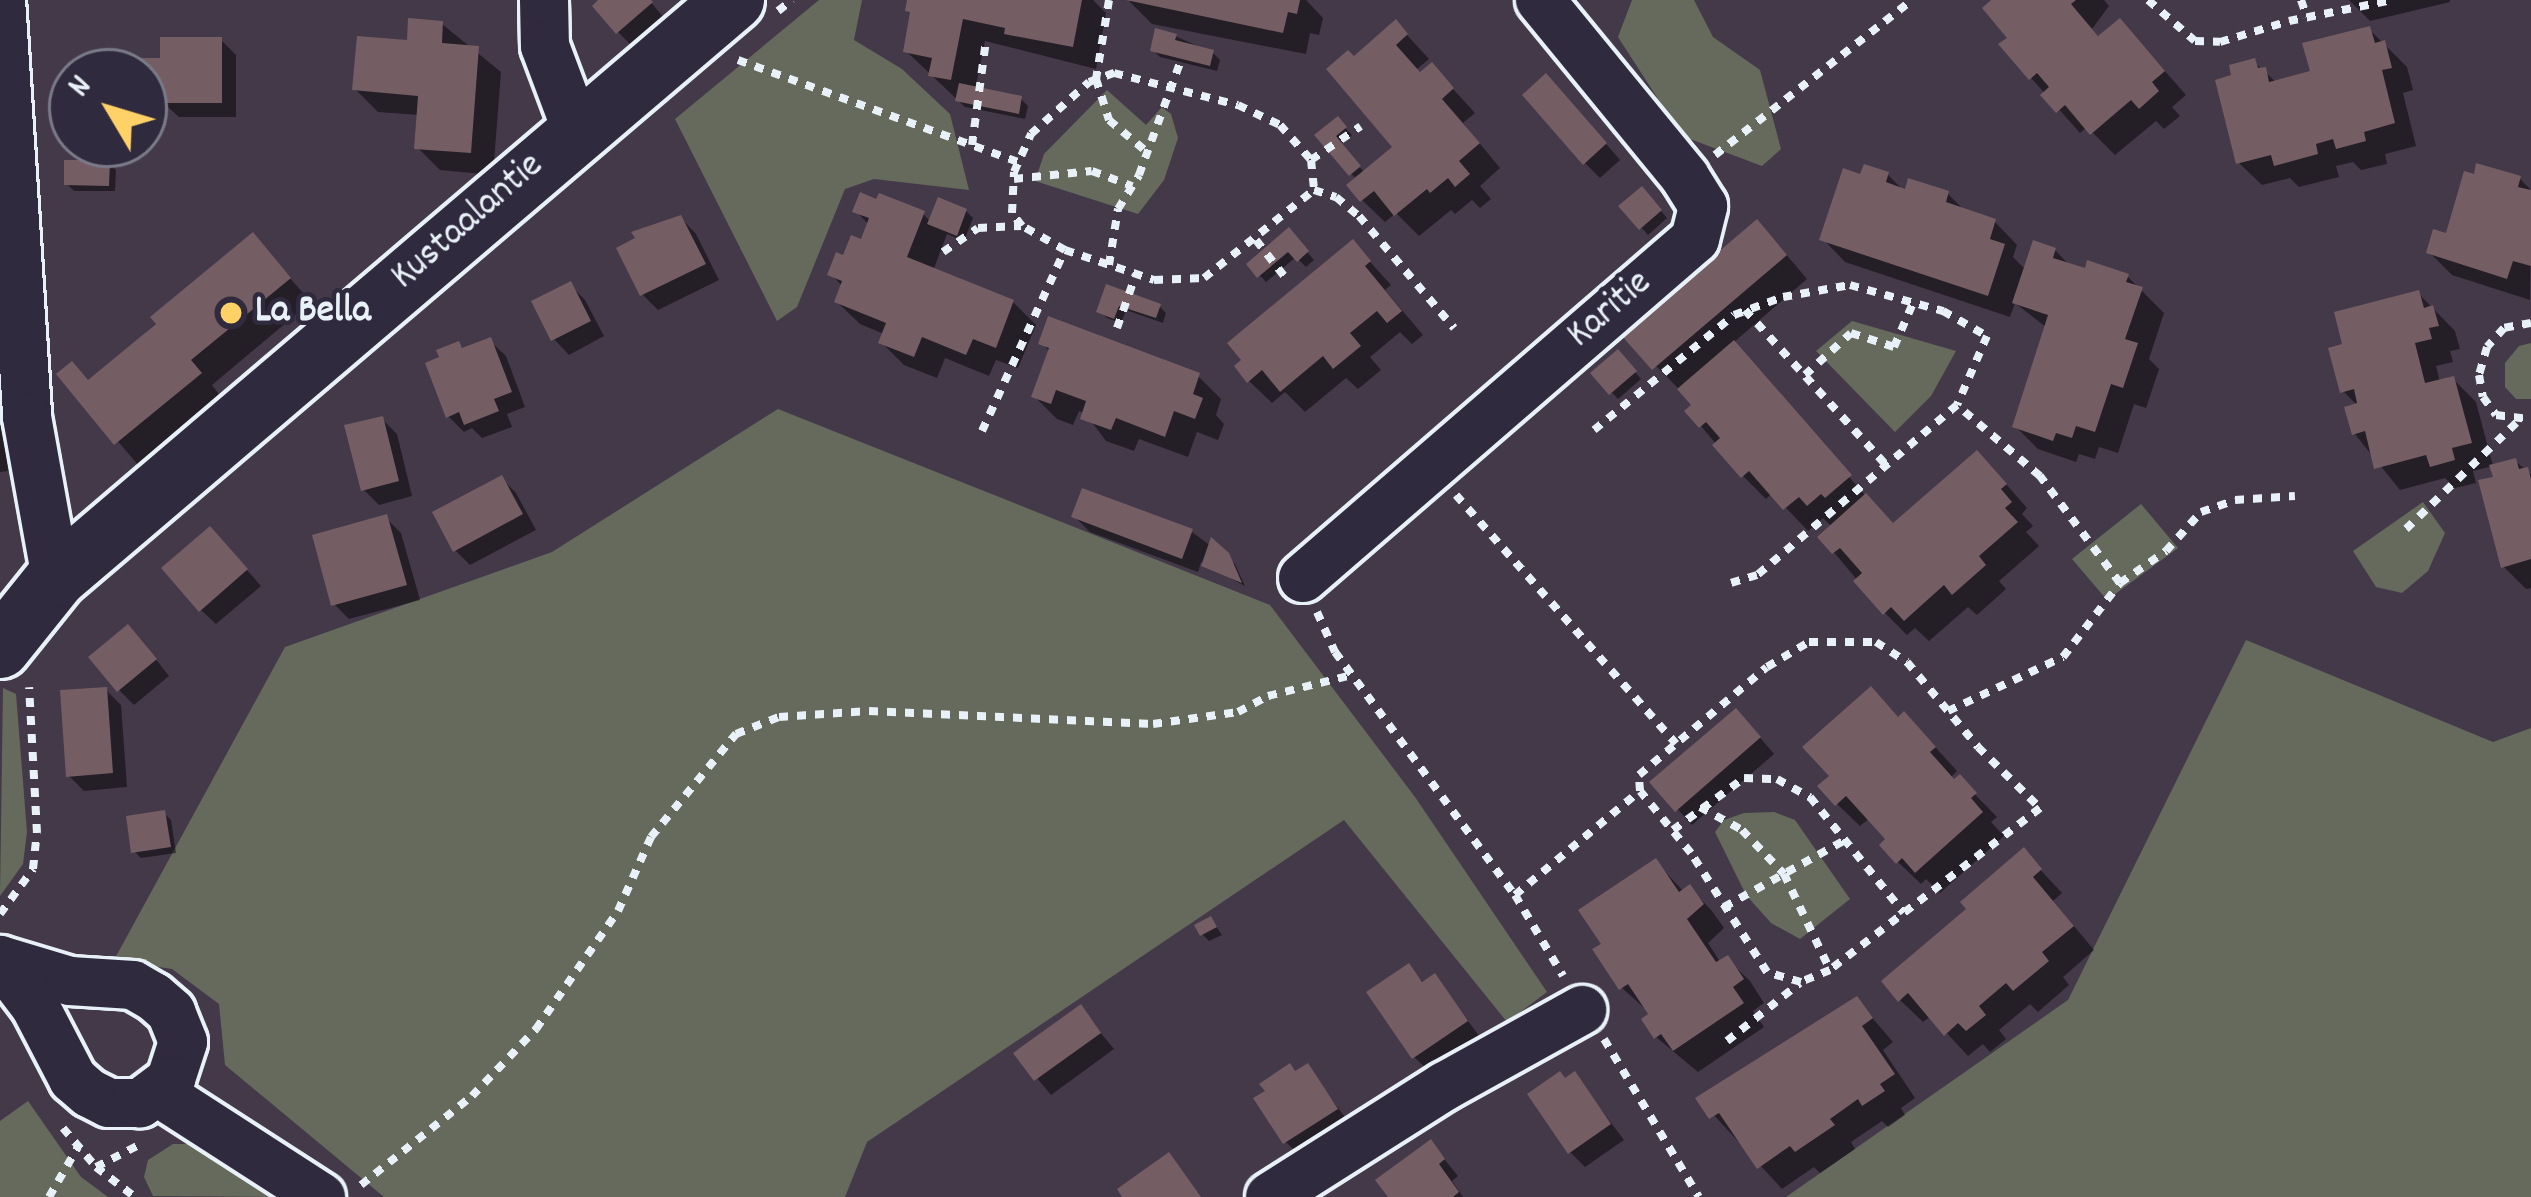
<!DOCTYPE html>
<html>
<head>
<meta charset="utf-8">
<style>
	body { margin:0 }
	#map { position:relative; width:2531px; height:1197px; overflow:hidden; background:#443949; font-family:Dekko,sans-serif }
	div>[style] { position:absolute }
	.green>* { inset:0; background:#656a5c }
	.shadow>* { inset:0; background:#0007 }
	.building>* { inset:0; background:#755d64 }
	.path>* { height:8px; margin-top:-4px; transform-origin:0; background:repeating-linear-gradient(90deg,#e8f1f8 0 9px,transparent 0 18px) }
	.roads { filter:drop-shadow(3px 0 #e8f1f8) drop-shadow(-3px 0 #e8f1f8) drop-shadow(0 3px #e8f1f8) drop-shadow(0 -3px #e8f1f8) }
	.minor>* { height:48px; margin:-24px; padding:0 24px; transform-origin:24px; border-radius:24px; background:#2f2a3d }
	.major>* { height:60px; margin:-30px; padding:0 30px; transform-origin:30px; border-radius:30px; background:#2f2a3d }
	.dots>* { width:33px; height:33px; translate:-50% -50%; box-sizing:border-box; border:6px solid #2f2a3d; border-radius:50% }
	span { translate:-50% -50%; white-space:nowrap; text-align:center; line-height:1.15; -webkit-text-stroke:9px #2f2a3d; paint-order:stroke }
	.street-label { font-size:39px; color:#e8f1f8 }
	.poi-label { font-size:39px; color:#e8f1f8; font-weight:700 }
	.left { translate:0 -50%; text-align:left }
	.north { position:absolute; left:48px; top:48px; width:120px; height:120px; box-sizing:border-box; background:#2f2a3d; border:3px solid #797a88; border-radius:50%; rotate:308deg; font-size:33px; font-weight:700; line-height:48px; text-align:center; color:#e8f1f8 }
	.north::after { content:''; display:block; margin:auto; width:42px; height:54px; background:#ffd166; clip-path:polygon(50% 0,100% 100%,50% 72%,0 100%) }
</style>
</head>
<body>
<div id="map">
	<div class="green">
		<i style="clip-path:polygon(819px 0,862px 0,854px 40px,902px 69px,950px 114px,969px 190px,874px 179px,845px 189px,797px 307px,777px 321px,675px 119px)"></i>
		<i style="clip-path:polygon(1632px 0,1694px 0,1713px 37px,1760px 70px,1781px 149px,1762px 166px,1682px 136px,1618px 37px)"></i>
		<i style="clip-path:polygon(1107px 90px,1146px 125px,1162px 107px,1171px 114px,1178px 138px,1164px 180px,1138px 214px,1035px 181px,1044px 154px)"></i>
		<i style="clip-path:polygon(1852px 321px,1956px 351px,1931px 396px,1895px 432px,1816px 351px)"></i>
		<i style="clip-path:polygon(2531px 343px,2531px 399px,2516px 399px,2505px 387px,2505px 363px,2519px 346px)"></i>
		<i style="clip-path:polygon(778px 409px,1270px 605px,1415px 797px,1547px 992px,1507px 1022px,1344px 820px,867px 1142px,845px 1197px,384px 1197px,225px 1065px,219px 1004px,172px 969px,114px 960px,285px 647px,552px 552px)"></i>
		<i style="clip-path:polygon(2423px 502px,2445px 533px,2428px 571px,2402px 593px,2376px 587px,2353px 551px)"></i>
		<i style="clip-path:polygon(2141px 504px,2178px 548px,2107px 600px,2072px 559px)"></i>
		<i style="clip-path:polygon(2246px 640px,2493px 742px,2531px 728px,2531px 1197px,1786px 1197px,2068px 1000px)"></i>
		<i style="clip-path:polygon(3px 688px,16px 694px,27px 832px,23px 864px,0 896px)"></i>
		<i style="clip-path:polygon(1774px 812px,1795px 820px,1850px 899px,1800px 939px,1771px 923px,1746px 895px,1715px 832px,1724px 820px,1744px 813px)"></i>
		<i style="clip-path:polygon(28px 1101px,81px 1177px,108px 1197px,0 1197px,0 1121px)"></i>
		<i style="clip-path:polygon(173px 1144px,192px 1144px,285px 1197px,153px 1196px,144px 1177px,148px 1160px)"></i>
	</div>
	<div class="shadow">
		<i style="clip-path:polygon(603px 0,649px 0,665px 19px,633px 47px,618px 32px)"></i>
		<i style="clip-path:polygon(910px 0,1093px 0,1106px 13px,1096px 69px,985px 41px,975px 90px,1021px 99px,1028px 106px,1025px 119px,965px 107px,906px 51px,913px 15px)"></i>
		<i style="clip-path:polygon(1306px 0,1323px 18px,1319px 35px,1310px 33px,1306px 54px,1152px 24px,1129px 1px)"></i>
		<i style="clip-path:polygon(1996px 0,2104px 0,2109px 6px,2092px 29px,2100px 38px,2142px 45px,2186px 95px,2172px 107px,2180px 116px,2164px 129px,2156px 121px,2115px 155px,2087px 127px,2080px 133px,2031px 78px)"></i>
		<i style="clip-path:polygon(2349px 0,2450px 0,2450px 2px,2370px 21px)"></i>
		<i style="clip-path:polygon(1396px 23px,1429px 59px,1417px 69px,1422px 75px,1432px 66px,1475px 113px,1463px 123px,1500px 168px,1480px 186px,1491px 199px,1480px 208px,1472px 200px,1455px 214px,1451px 210px,1419px 236px,1396px 213px,1385px 222px,1362px 200px,1357px 180px,1318px 136px,1337px 120px,1352px 135px,1340px 145px,1365px 173px,1396px 147px,1354px 60px)"></i>
		<i style="clip-path:polygon(442px 24px,501px 72px,493px 175px,440px 170px,417px 147px,420px 115px,378px 112px,355px 89px)"></i>
		<i style="clip-path:polygon(2369px 29px,2407px 67px,2413px 90px,2403px 93px,2416px 146px,2385px 154px,2387px 164px,2361px 170px,2353px 162px,2336px 166px,2339px 177px,2299px 187px,2290px 178px,2262px 185px,2239px 163px,2235px 77px,2254px 62px,2277px 83px,2313px 73px)"></i>
		<i style="clip-path:polygon(1175px 36px,1213px 53px,1220px 60px,1217px 71px,1160px 57px,1153px 50px)"></i>
		<i style="clip-path:polygon(221px 40px,236px 55px,236px 117px,179px 117px,144px 86px,141px 61px,163px 61px)"></i>
		<i style="clip-path:polygon(1561px 92px,1620px 160px,1600px 178px,1585px 163px)"></i>
		<i style="clip-path:polygon(109px 163px,116px 170px,115px 191px,74px 191px,67px 184px)"></i>
		<i style="clip-path:polygon(1888px 175px,1906px 193px,1948px 194px,1966px 212px,1995px 222px,2017px 245px,2013px 257px,2026px 270px,2055px 250px,2072px 268px,2128px 277px,2164px 313px,2149px 359px,2159px 369px,2146px 408px,2134px 404px,2118px 453px,2099px 447px,2095px 459px,2079px 454px,2076px 462px,2038px 449px,2015px 426px,2047px 328px,2015px 303px,2010px 317px,1845px 262px,1823px 239px,1862px 177px)"></i>
		<i style="clip-path:polygon(2520px 179px,2531px 190px,2530px 300px,2452px 275px,2429px 252px)"></i>
		<i style="clip-path:polygon(1649px 196px,1667px 218px,1648px 235px,1623px 207px)"></i>
		<i style="clip-path:polygon(856px 211px,923px 214px,931px 222px,966px 211px,973px 218px,964px 241px,947px 234px,933px 271px,1013px 302px,1036px 325px,1018px 368px,996px 360px,989px 376px,945px 358px,937px 378px,904px 365px,881px 342px,884px 334px,860px 324px,837px 302px,843px 287px,831px 274px,862px 243px,869px 225px)"></i>
		<i style="clip-path:polygon(681px 218px,696px 234px,719px 280px,658px 310px,643px 295px,620px 249px)"></i>
		<i style="clip-path:polygon(1289px 231px,1314px 260px,1306px 267px,1296px 257px,1266px 282px,1250px 265px)"></i>
		<i style="clip-path:polygon(253px 236px,311px 302px,212px 385px,222px 398px,139px 466px,60px 374px,90px 383px)"></i>
		<i style="clip-path:polygon(1353px 243px,1391px 285px,1385px 290px,1423px 335px,1412px 344px,1400px 332px,1370px 357px,1381px 370px,1358px 389px,1346px 378px,1305px 412px,1285px 392px,1272px 403px,1249px 381px,1246px 360px)"></i>
		<i style="clip-path:polygon(1779px 246px,1807px 279px,1733px 343px,1870px 501px,1894px 526px,1999px 476px,2027px 508px,2022px 514px,2033px 526px,2026px 532px,2039px 546px,1999px 581px,2006px 589px,1977px 615px,1968px 607px,1929px 641px,1915px 628px,1907px 635px,1885px 613px,1821px 537px,1832px 527px,1823px 518px,1808px 531px,1772px 493px,1766px 499px,1743px 476px,1701px 426px,1695px 405px,1625px 335px)"></i>
		<i style="clip-path:polygon(570px 285px,585px 300px,604px 336px,569px 355px,554px 339px)"></i>
		<i style="clip-path:polygon(1107px 288px,1159px 306px,1166px 313px,1163px 323px,1126px 310px,1121px 323px,1107px 318px,1100px 311px)"></i>
		<i style="clip-path:polygon(2418px 293px,2455px 331px,2460px 349px,2450px 351px,2453px 362px,2436px 366px,2440px 382px,2453px 379px,2476px 402px,2493px 466px,2473px 471px,2476px 483px,2455px 488px,2445px 478px,2400px 490px,2354px 433px,2358px 406px,2343px 391px,2346px 346px)"></i>
		<i style="clip-path:polygon(490px 341px,506px 356px,525px 407px,507px 414px,512px 427px,482px 438px,472px 428px,464px 432px,448px 416px,459px 344px,465px 351px)"></i>
		<i style="clip-path:polygon(1042px 343px,1198px 376px,1221px 399px,1216px 415px,1224px 424px,1218px 440px,1197px 432px,1188px 457px,1139px 439px,1134px 451px,1106px 441px,1085px 413px,1079px 411px,1073px 425px,1057px 419px,1034px 396px,1050px 352px)"></i>
		<i style="clip-path:polygon(1618px 353px,1641px 379px,1618px 399px,1594px 373px)"></i>
		<i style="clip-path:polygon(0 395px,8px 471px,0 472px)"></i>
		<i style="clip-path:polygon(382px 419px,397px 434px,412px 496px,379px 505px,363px 489px)"></i>
		<i style="clip-path:polygon(2515px 461px,2531px 474px,2531px 588px,2526px 589px,2503px 566px,2496px 479px)"></i>
		<i style="clip-path:polygon(501px 478px,516px 493px,536px 530px,470px 565px,455px 550px)"></i>
		<i style="clip-path:polygon(1075px 517px,1192px 532px,1235px 564px,1245px 586px,1201px 562px,1198px 572px,1090px 532px)"></i>
		<i style="clip-path:polygon(386px 518px,401px 533px,420px 600px,349px 619px,334px 604px)"></i>
		<i style="clip-path:polygon(225px 545px,261px 586px,216px 624px,201px 610px)"></i>
		<i style="clip-path:polygon(143px 643px,169px 676px,134px 705px,119px 690px)"></i>
		<i style="clip-path:polygon(106px 690px,121px 705px,127px 787px,84px 791px,69px 776px)"></i>
		<i style="clip-path:polygon(1899px 720px,1927px 738px,1957px 771px,1951px 777px,1955px 782px,1959px 778px,1997px 817px,1991px 822px,2004px 836px,1940px 893px,1926px 879px,1921px 884px,1898px 862px,1889px 839px,1870px 818px,1860px 826px,1837px 804px)"></i>
		<i style="clip-path:polygon(1751px 727px,1774px 754px,1692px 825px,1653px 782px)"></i>
		<i style="clip-path:polygon(164px 813px,171px 820px,176px 853px,141px 858px,134px 851px)"></i>
		<i style="clip-path:polygon(2024px 852px,2062px 893px,2053px 901px,2094px 950px,2063px 977px,2069px 985px,2038px 1012px,2030px 1004px,1999px 1030px,2006px 1039px,1990px 1052px,1983px 1044px,1968px 1056px,1931px 1016px,1923px 1022px,1900px 1000px,1970px 909px)"></i>
		<i style="clip-path:polygon(1655px 861px,1684px 892px,1690px 888px,1712px 911px,1724px 928px,1708px 943px,1721px 963px,1727px 959px,1750px 981px,1764px 1003px,1753px 1011px,1764px 1027px,1698px 1072px,1656px 1037px,1652px 1015px,1622px 988px,1605px 944px)"></i>
		<i style="clip-path:polygon(1211px 919px,1222px 935px,1209px 941px,1202px 934px)"></i>
		<i style="clip-path:polygon(1408px 967px,1425px 984px,1435px 977px,1480px 1037px,1430px 1072px,1414px 1057px)"></i>
		<i style="clip-path:polygon(1857px 1000px,1893px 1042px,1883px 1050px,1915px 1098px,1901px 1108px,1905px 1115px,1888px 1127px,1882px 1121px,1851px 1142px,1855px 1149px,1820px 1173px,1814px 1167px,1782px 1189px,1699px 1099px,1759px 1058px,1765px 1063px)"></i>
		<i style="clip-path:polygon(1080px 1008px,1114px 1049px,1051px 1095px,1017px 1054px)"></i>
		<i style="clip-path:polygon(1307px 1067px,1351px 1125px,1301px 1157px,1286px 1142px,1296px 1074px)"></i>
		<i style="clip-path:polygon(1575px 1075px,1624px 1140px,1585px 1167px,1570px 1152px,1566px 1081px)"></i>
		<i style="clip-path:polygon(1431px 1143px,1458px 1176px,1452px 1181px,1463px 1197px,1391px 1197px)"></i>
	</div>
	<div class="building">
		<i style="clip-path:polygon(598px 0,651px 0,653px 2px,616px 34px,592px 6px)"></i>
		<i style="clip-path:polygon(907px 0,1082px 0,1073px 47px,1004px 34px,1005px 28px,963px 19px,951px 80px,928px 76px,932px 58px,903px 52px,910px 12px,905px 11px)"></i>
		<i style="clip-path:polygon(1126px 0,1300px 0,1297px 14px,1288px 12px,1283px 33px)"></i>
		<i style="clip-path:polygon(1991px 0,2076px 0,2071px 4px,2098px 36px,2120px 18px,2165px 71px,2152px 82px,2159px 91px,2139px 109px,2131px 100px,2090px 135px,2065px 105px,2056px 113px,2040px 95px,2049px 87px,2037px 73px,2029px 80px,1998px 44px,2007px 38px,1982px 8px)"></i>
		<i style="clip-path:polygon(408px 18px,443px 21px,442px 43px,479px 46px,471px 153px,414px 149px,418px 96px,352px 90px,357px 36px,407px 40px)"></i>
		<i style="clip-path:polygon(1396px 19px,1408px 34px,1396px 45px,1420px 72px,1432px 62px,1454px 88px,1442px 99px,1480px 143px,1459px 161px,1470px 174px,1455px 187px,1448px 178px,1430px 193px,1427px 189px,1394px 216px,1374px 191px,1360px 202px,1346px 185px,1392px 147px,1326px 69px,1348px 50px,1354px 56px)"></i>
		<i style="clip-path:polygon(2370px 26px,2375px 43px,2385px 40px,2392px 68px,2382px 70px,2395px 123px,2364px 132px,2366px 141px,2336px 149px,2333px 139px,2316px 144px,2318px 154px,2274px 166px,2271px 155px,2236px 164px,2215px 80px,2231px 75px,2229px 65px,2255px 58px,2258px 68px,2266px 67px,2269px 82px,2310px 71px,2302px 43px)"></i>
		<i style="clip-path:polygon(1155px 28px,1177px 34px,1175px 40px,1214px 50px,1210px 66px,1150px 51px)"></i>
		<i style="clip-path:polygon(160px 37px,222px 37px,222px 103px,161px 103px,160px 84px,144px 84px,138px 58px,160px 58px)"></i>
		<i style="clip-path:polygon(1546px 73px,1607px 143px,1583px 165px,1522px 95px)"></i>
		<i style="clip-path:polygon(959px 83px,1022px 96px,1019px 114px,955px 101px)"></i>
		<i style="clip-path:polygon(1338px 116px,1347px 127px,1336px 136px,1361px 166px,1349px 176px,1314px 135px)"></i>
		<i style="clip-path:polygon(64px 160px,110px 160px,109px 186px,64px 185px)"></i>
		<i style="clip-path:polygon(2476px 163px,2521px 176px,2518px 187px,2531px 190px,2531px 266px,2513px 261px,2507px 279px,2426px 253px,2433px 229px,2446px 233px,2464px 171px,2474px 174px)"></i>
		<i style="clip-path:polygon(1864px 164px,1889px 172px,1886px 182px,1905px 189px,1908px 178px,1949px 191px,1946px 202px,1996px 219px,1990px 239px,2005px 244px,1988px 296px,1819px 240px,1843px 168px,1860px 174px)"></i>
		<i style="clip-path:polygon(1642px 186px,1662px 210px,1639px 230px,1618px 206px)"></i>
		<i style="clip-path:polygon(860px 192px,876px 199px,879px 193px,925px 211px,907px 257px,1014px 300px,996px 348px,973px 339px,966px 355px,922px 337px,914px 357px,878px 343px,886px 323px,834px 302px,842px 281px,827px 275px,836px 252px,843px 255px,851px 235px,861px 239px,869px 218px,852px 212px)"></i>
		<i style="clip-path:polygon(938px 197px,967px 209px,957px 236px,927px 224px)"></i>
		<i style="clip-path:polygon(681px 215px,706px 264px,640px 296px,616px 248px,635px 238px,631px 232px)"></i>
		<i style="clip-path:polygon(1757px 219px,1787px 255px,1652px 370px,1621px 335px)"></i>
		<i style="clip-path:polygon(1289px 227px,1309px 251px,1297px 262px,1288px 252px,1257px 278px,1246px 264px)"></i>
		<i style="clip-path:polygon(253px 232px,291px 278px,191px 360px,202px 373px,114px 445px,56px 374px,72px 361px,88px 380px,156px 324px,150px 317px)"></i>
		<i style="clip-path:polygon(1353px 239px,1371px 261px,1365px 266px,1402px 311px,1387px 323px,1377px 311px,1350px 333px,1361px 346px,1333px 369px,1323px 356px,1280px 392px,1262px 370px,1247px 383px,1234px 366px,1241px 360px,1227px 343px)"></i>
		<i style="clip-path:polygon(2033px 240px,2056px 248px,2053px 258px,2085px 268px,2087px 260px,2129px 274px,2126px 282px,2143px 287px,2125px 339px,2138px 343px,2123px 388px,2111px 384px,2095px 432px,2076px 426px,2072px 438px,2056px 433px,2053px 441px,2012px 427px,2048px 315px,2012px 303px)"></i>
		<i style="clip-path:polygon(571px 281px,591px 321px,551px 341px,531px 301px)"></i>
		<i style="clip-path:polygon(1106px 284px,1161px 304px,1156px 318px,1119px 306px,1114px 319px,1096px 312px)"></i>
		<i style="clip-path:polygon(2419px 290px,2424px 308px,2433px 305px,2439px 326px,2429px 328px,2432px 339px,2415px 343px,2425px 383px,2454px 376px,2472px 443px,2452px 448px,2455px 460px,2430px 467px,2426px 455px,2374px 469px,2365px 431px,2352px 435px,2344px 407px,2357px 403px,2354px 389px,2340px 393px,2328px 348px,2342px 344px,2334px 312px)"></i>
		<i style="clip-path:polygon(1048px 316px,1200px 373px,1193px 394px,1203px 398px,1195px 419px,1174px 411px,1165px 437px,1116px 418px,1111px 430px,1080px 419px,1086px 401px,1056px 390px,1051px 404px,1031px 397px,1049px 348px,1038px 344px)"></i>
		<i style="clip-path:polygon(491px 337px,512px 392px,494px 399px,499px 411px,464px 425px,459px 412px,446px 418px,425px 363px,439px 357px,436px 350px,459px 341px,462px 348px)"></i>
		<i style="clip-path:polygon(1734px 340px,1852px 475px,1825px 498px,1821px 494px,1807px 506px,1799px 497px,1783px 510px,1749px 471px,1741px 478px,1712px 445px,1720px 438px,1706px 422px,1699px 428px,1684px 411px,1691px 405px,1677px 389px)"></i>
		<i style="clip-path:polygon(1618px 349px,1637px 371px,1609px 395px,1590px 373px)"></i>
		<i style="clip-path:polygon(383px 416px,399px 481px,361px 491px,344px 425px)"></i>
		<i style="clip-path:polygon(1977px 450px,2007px 484px,2001px 489px,2012px 502px,2005px 508px,2018px 522px,1979px 556px,1986px 565px,1952px 595px,1944px 585px,1904px 621px,1891px 607px,1883px 615px,1853px 581px,1862px 573px,1840px 548px,1832px 554px,1817px 537px,1866px 493px,1893px 523px)"></i>
		<i style="clip-path:polygon(2516px 458px,2519px 469px,2528px 467px,2531px 479px,2531px 559px,2501px 568px,2478px 480px,2493px 477px,2489px 465px)"></i>
		<i style="clip-path:polygon(502px 475px,523px 514px,453px 552px,432px 512px)"></i>
		<i style="clip-path:polygon(1082px 488px,1193px 529px,1182px 559px,1071px 517px)"></i>
		<i style="clip-path:polygon(387px 514px,407px 585px,331px 606px,312px 535px)"></i>
		<i style="clip-path:polygon(210px 526px,248px 569px,199px 612px,161px 568px)"></i>
		<i style="clip-path:polygon(1211px 537px,1229px 553px,1242px 583px,1201px 566px)"></i>
		<i style="clip-path:polygon(128px 624px,157px 659px,117px 692px,88px 657px)"></i>
		<i style="clip-path:polygon(1871px 686px,1898px 717px,1904px 711px,1936px 747px,1930px 752px,1954px 779px,1960px 774px,1977px 793px,1971px 798px,1983px 812px,1915px 873px,1902px 858px,1896px 864px,1879px 845px,1885px 839px,1846px 796px,1835px 806px,1817px 786px,1829px 776px,1802px 747px)"></i>
		<i style="clip-path:polygon(107px 687px,113px 773px,66px 777px,60px 690px)"></i>
		<i style="clip-path:polygon(1736px 708px,1761px 737px,1675px 812px,1649px 782px)"></i>
		<i style="clip-path:polygon(165px 810px,171px 847px,131px 853px,126px 816px)"></i>
		<i style="clip-path:polygon(2024px 847px,2042px 869px,2033px 877px,2074px 926px,2042px 952px,2049px 961px,2013px 991px,2006px 983px,1979px 1006px,1986px 1015px,1966px 1031px,1958px 1023px,1944px 1036px,1908px 993px,1898px 1002px,1881px 981px,1966px 909px,1960px 902px)"></i>
		<i style="clip-path:polygon(1656px 858px,1679px 892px,1690px 884px,1704px 904px,1687px 919px,1716px 962px,1728px 955px,1744px 979px,1733px 987px,1744px 1003px,1673px 1051px,1661px 1034px,1654px 1039px,1641px 1019px,1648px 1014px,1628px 984px,1619px 990px,1592px 949px,1601px 944px,1578px 910px)"></i>
		<i style="clip-path:polygon(1211px 916px,1217px 927px,1200px 936px,1194px 925px)"></i>
		<i style="clip-path:polygon(1409px 963px,1422px 982px,1435px 973px,1468px 1021px,1412px 1059px,1366px 992px)"></i>
		<i style="clip-path:polygon(1857px 996px,1873px 1018px,1862px 1026px,1895px 1074px,1880px 1084px,1885px 1091px,1862px 1106px,1858px 1099px,1830px 1119px,1835px 1125px,1795px 1152px,1790px 1146px,1757px 1169px,1719px 1113px,1709px 1119px,1695px 1098px)"></i>
		<i style="clip-path:polygon(1081px 1004px,1101px 1033px,1034px 1081px,1013px 1053px)"></i>
		<i style="clip-path:polygon(1290px 1063px,1295px 1071px,1308px 1063px,1338px 1109px,1283px 1144px,1253px 1098px,1265px 1091px,1259px 1084px)"></i>
		<i style="clip-path:polygon(1560px 1071px,1565px 1078px,1575px 1071px,1611px 1124px,1568px 1154px,1527px 1094px)"></i>
		<i style="clip-path:polygon(1431px 1139px,1445px 1159px,1439px 1164px,1459px 1192px,1453px 1197px,1388px 1197px,1375px 1180px)"></i>
		<i style="clip-path:polygon(1169px 1152px,1201px 1197px,1122px 1197px,1117px 1189px)"></i>
	</div>
	<div class="path">
		<i style="left:1109px;top:0;width:80px;rotate:99.3deg"></i>
		<i style="left:1096px;top:79px;width:43px;rotate:72.4deg"></i>
		<i style="left:1109px;top:120px;width:51px;rotate:40.2deg"></i>
		<i style="left:2148px;top:0;width:62px;rotate:41.1deg"></i>
		<i style="left:2195px;top:41px;width:25px;rotate:2deg"></i>
		<i style="left:2220px;top:42px;width:72px;rotate:-16.9deg"></i>
		<i style="left:2289px;top:21px;width:105px;rotate:-11.5deg"></i>
		<i style="left:2301px;top:0;width:18px;rotate:71deg"></i>
		<i style="left:778px;top:11px;width:18px;rotate:-38deg"></i>
		<i style="left:738px;top:60px;width:299px;rotate:20deg"></i>
		<i style="left:972px;top:145px;width:106px;rotate:-82.4deg"></i>
		<i style="left:1715px;top:155px;width:251px;rotate:-38.2deg"></i>
		<i style="left:1311px;top:160px;width:60px;rotate:-34.2deg"></i>
		<i style="left:1014px;top:179px;width:78px;rotate:-5.9deg"></i>
		<i style="left:1092px;top:171px;width:43px;rotate:20.6deg"></i>
		<i style="left:1256px;top:240px;width:52px;rotate:52deg"></i>
		<i style="left:1065px;top:250px;width:49px;rotate:-150.8deg"></i>
		<i style="left:1022px;top:226px;width:16px;rotate:-128deg"></i>
		<i style="left:1012px;top:213px;width:41px;rotate:-87.2deg"></i>
		<i style="left:1014px;top:172px;width:42px;rotate:-65.9deg"></i>
		<i style="left:1031px;top:134px;width:78px;rotate:-41.9deg"></i>
		<i style="left:1089px;top:82px;width:27px;rotate:-20deg"></i>
		<i style="left:1114px;top:73px;width:128px;rotate:14.5deg"></i>
		<i style="left:1238px;top:105px;width:47px;rotate:25.5deg"></i>
		<i style="left:1280px;top:125px;width:47px;rotate:48.5deg"></i>
		<i style="left:1311px;top:160px;width:30px;rotate:84deg"></i>
		<i style="left:943px;top:252px;width:42px;rotate:-34.4deg"></i>
		<i style="left:978px;top:228px;width:43px;rotate:-2.7deg"></i>
		<i style="left:1109px;top:265px;width:57px;rotate:-80.9deg"></i>
		<i style="left:1118px;top:209px;width:40px;rotate:-58deg"></i>
		<i style="left:1139px;top:175px;width:119px;rotate:-69.9deg"></i>
		<i style="left:1745px;top:310px;width:214px;rotate:47.7deg"></i>
		<i style="left:2531px;top:323px;width:27px;rotate:170deg"></i>
		<i style="left:2504px;top:328px;width:25px;rotate:132deg"></i>
		<i style="left:2487px;top:347px;width:29px;rotate:106deg"></i>
		<i style="left:2479px;top:375px;width:22px;rotate:80deg"></i>
		<i style="left:2483px;top:397px;width:22px;rotate:54deg"></i>
		<i style="left:2496px;top:415px;width:35px;rotate:7deg"></i>
		<i style="left:1117px;top:328px;width:57px;rotate:-70.6deg"></i>
		<i style="left:1805px;top:375px;width:62px;rotate:-42.4deg"></i>
		<i style="left:1851px;top:333px;width:45px;rotate:18deg"></i>
		<i style="left:1894px;top:347px;width:48px;rotate:-66.6deg"></i>
		<i style="left:1594px;top:430px;width:181px;rotate:-39.4deg"></i>
		<i style="left:1734px;top:315px;width:52px;rotate:-20.2deg"></i>
		<i style="left:1783px;top:297px;width:68px;rotate:-10.2deg"></i>
		<i style="left:1850px;top:285px;width:97px;rotate:15.6deg"></i>
		<i style="left:1943px;top:311px;width:51px;rotate:29.6deg"></i>
		<i style="left:1987px;top:336px;width:75px;rotate:113.5deg"></i>
		<i style="left:1957px;top:405px;width:262px;rotate:139.6deg"></i>
		<i style="left:1757px;top:575px;width:27px;rotate:163deg"></i>
		<i style="left:982px;top:431px;width:199px;rotate:-65.4deg"></i>
		<i style="left:1065px;top:250px;width:94px;rotate:18.6deg"></i>
		<i style="left:1154px;top:280px;width:50px;rotate:-2.3deg"></i>
		<i style="left:1204px;top:278px;width:141px;rotate:-38.7deg"></i>
		<i style="left:1314px;top:190px;width:23px;rotate:18deg"></i>
		<i style="left:1336px;top:197px;width:30px;rotate:40deg"></i>
		<i style="left:1359px;top:216px;width:147px;rotate:49.7deg"></i>
		<i style="left:1456px;top:495px;width:332px;rotate:48.5deg"></i>
		<i style="left:2406px;top:529px;width:153px;rotate:-43.9deg"></i>
		<i style="left:2120px;top:583px;width:56px;rotate:-34.8deg"></i>
		<i style="left:2166px;top:551px;width:52px;rotate:-48.1deg"></i>
		<i style="left:2201px;top:512px;width:36px;rotate:-19deg"></i>
		<i style="left:2235px;top:500px;width:60px;rotate:-3.8deg"></i>
		<i style="left:1317px;top:612px;width:44px;rotate:65.8deg"></i>
		<i style="left:1335px;top:652px;width:302px;rotate:53.5deg"></i>
		<i style="left:1515px;top:895px;width:94px;rotate:59.3deg"></i>
		<i style="left:1948px;top:711px;width:127px;rotate:-25.2deg"></i>
		<i style="left:2063px;top:657px;width:93px;rotate:-52.4deg"></i>
		<i style="left:2120px;top:583px;width:134px;rotate:-126.8deg"></i>
		<i style="left:2040px;top:476px;width:109px;rotate:-139.5deg"></i>
		<i style="left:1700px;top:807px;width:48px;rotate:28.7deg"></i>
		<i style="left:1742px;top:830px;width:61px;rotate:46.3deg"></i>
		<i style="left:1784px;top:874px;width:106px;rotate:64.4deg"></i>
		<i style="left:1673px;top:830px;width:88px;rotate:-36.2deg"></i>
		<i style="left:1744px;top:778px;width:33px;rotate:2deg"></i>
		<i style="left:1777px;top:779px;width:38px;rotate:29deg"></i>
		<i style="left:1810px;top:797px;width:149px;rotate:51deg"></i>
		<i style="left:1515px;top:895px;width:163px;rotate:-39.8deg"></i>
		<i style="left:1640px;top:791px;width:16px;rotate:-94deg"></i>
		<i style="left:1639px;top:775px;width:167px;rotate:-40.2deg"></i>
		<i style="left:1767px;top:667px;width:49px;rotate:-30.8deg"></i>
		<i style="left:1809px;top:642px;width:67px"></i>
		<i style="left:1876px;top:642px;width:37px;rotate:33deg"></i>
		<i style="left:1907px;top:662px;width:111px;rotate:50.1deg"></i>
		<i style="left:1978px;top:747px;width:87px;rotate:44.5deg"></i>
		<i style="left:2040px;top:808px;width:265px;rotate:142.4deg"></i>
		<i style="left:1830px;top:970px;width:31px;rotate:158deg"></i>
		<i style="left:1801px;top:982px;width:35px;rotate:-164deg"></i>
		<i style="left:1767px;top:972px;width:141px;rotate:-122.6deg"></i>
		<i style="left:1691px;top:853px;width:80px;rotate:-129.4deg"></i>
		<i style="left:1724px;top:907px;width:141px;rotate:-28.9deg"></i>
		<i style="left:0;top:914px;width:56px;rotate:-53.7deg"></i>
		<i style="left:33px;top:869px;width:36px;rotate:-84deg"></i>
		<i style="left:37px;top:833px;width:146px;rotate:-93.1deg"></i>
		<i style="left:1604px;top:1039px;width:184px;rotate:59deg"></i>
		<i style="left:1727px;top:1041px;width:93px;rotate:-38.5deg"></i>
		<i style="left:63px;top:1128px;width:51px;rotate:49.8deg"></i>
		<i style="left:96px;top:1167px;width:49px;rotate:37.6deg"></i>
		<i style="left:96px;top:1167px;width:46px;rotate:-27.1deg"></i>
		<i style="left:361px;top:1185px;width:142px;rotate:-38.7deg"></i>
		<i style="left:472px;top:1096px;width:93px;rotate:-46.3deg"></i>
		<i style="left:536px;top:1029px;width:144px;rotate:-55.2deg"></i>
		<i style="left:618px;top:911px;width:81px;rotate:-66deg"></i>
		<i style="left:651px;top:837px;width:134px;rotate:-50.5deg"></i>
		<i style="left:736px;top:734px;width:46px;rotate:-21.6deg"></i>
		<i style="left:779px;top:717px;width:90px;rotate:-3.8deg"></i>
		<i style="left:869px;top:711px;width:284px;rotate:2.6deg"></i>
		<i style="left:1153px;top:724px;width:86px;rotate:-8deg"></i>
		<i style="left:1238px;top:712px;width:34px;rotate:-28deg"></i>
		<i style="left:1268px;top:696px;width:87px;rotate:-14deg"></i>
		<i style="left:49px;top:1197px;width:58px;rotate:-59.9deg"></i>
	</div>
	<div class="roads">
		<div class="minor">
			<i style="left:1px;top:0;width:418px;rotate:86.4deg"></i>
			<i style="left:27px;top:417px;width:164px;rotate:79.8deg"></i>
			<i style="left:544px;top:0;width:46px;rotate:88.8deg"></i>
			<i style="left:545px;top:46px;width:91px;rotate:69.4deg"></i>
			<i style="left:1303px;top:578px;width:518px;rotate:-40.85deg"></i>
			<i style="left:1695px;top:239px;width:34px;rotate:-76deg"></i>
			<i style="left:1703px;top:206px;width:34px;rotate:-122deg"></i>
			<i style="left:1685px;top:177px;width:229px;rotate:-129.3deg"></i>
			<i style="left:0;top:960px;width:73px;rotate:16.7deg"></i>
			<i style="left:70px;top:981px;width:63px;rotate:3.6deg"></i>
			<i style="left:133px;top:985px;width:24px;rotate:30deg"></i>
			<i style="left:154px;top:997px;width:23px;rotate:41deg"></i>
			<i style="left:171px;top:1012px;width:32px;rotate:68deg"></i>
			<i style="left:183px;top:1042px;width:40px;rotate:108deg"></i>
			<i style="left:171px;top:1080px;width:39px;rotate:143deg"></i>
			<i style="left:140px;top:1103px;width:31px;rotate:180deg"></i>
			<i style="left:109px;top:1103px;width:22px;rotate:-153deg"></i>
			<i style="left:89px;top:1093px;width:21px;rotate:-139deg"></i>
			<i style="left:73px;top:1079px;width:82px;rotate:-117.5deg"></i>
			<i style="left:35px;top:1006px;width:58px;rotate:-127.3deg"></i>
			<i style="left:158px;top:1092px;width:194px;rotate:32.8deg"></i>
			<i style="left:1270px;top:1197px;width:207px;rotate:-32.4deg"></i>
			<i style="left:1445px;top:1086px;width:157px;rotate:-29deg"></i>
		</div>
		<div class="major">
			<i style="left:0;top:648px;width:90px;rotate:-51.3deg"></i>
			<i style="left:56px;top:578px;width:891px;rotate:-40.45deg"></i>
		</div>
	</div>
	<div class="dots">
		<i style="left:231px;top:313px;background:#ffd166"></i>
	</div>
	<div class="street-label">
		<span style="left:469px;top:223px;rotate:-41deg">Kustaalantie</span>
		<span style="left:1611px;top:311px;rotate:-41deg">Karitie</span>
	</div>
	<div class="poi-label">
		<span class="left" style="left:255px;top:313px">La Bella</span>
	</div>
	<div class="north">N</div>
</div>
</body>
</html>
